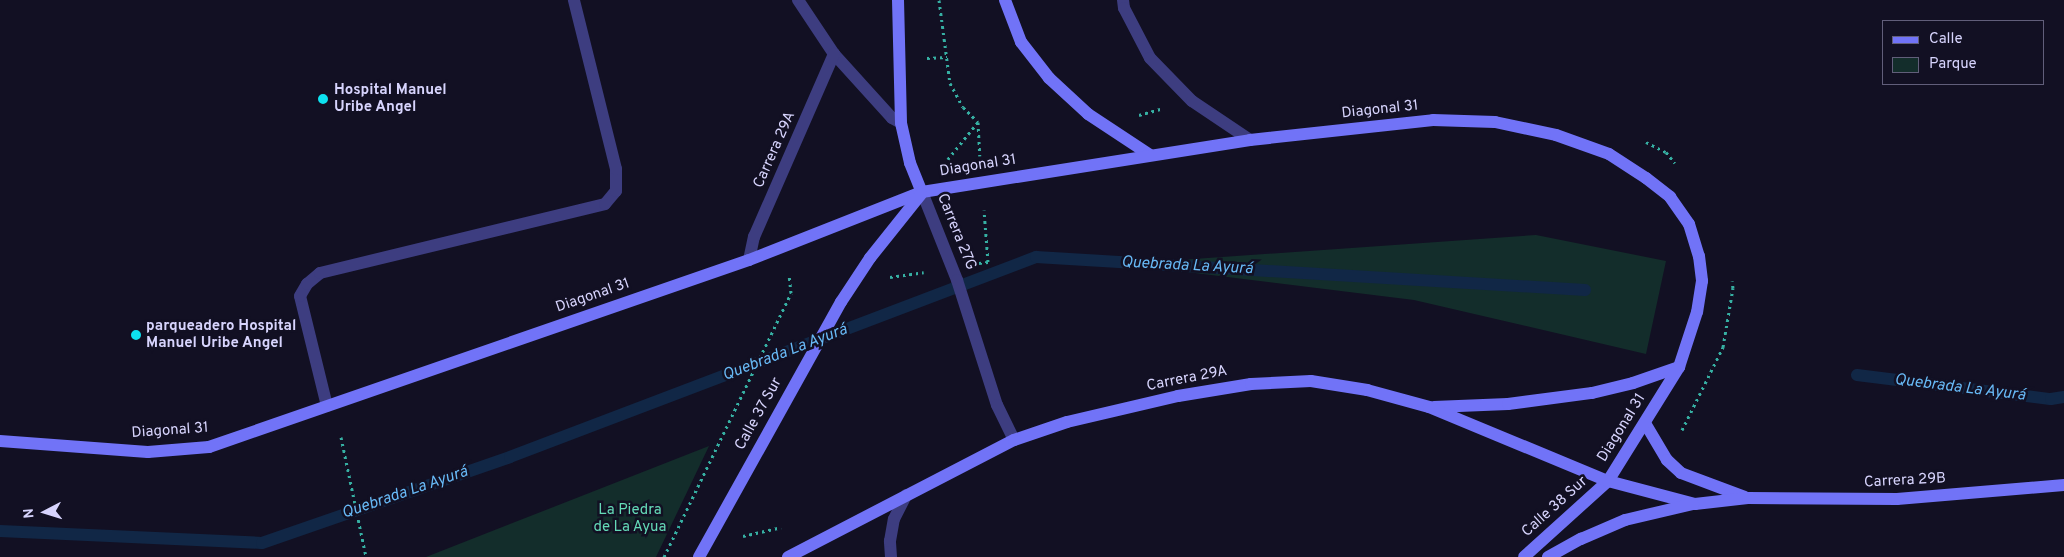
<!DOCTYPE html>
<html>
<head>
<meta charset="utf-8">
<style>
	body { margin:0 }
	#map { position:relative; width:2064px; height:557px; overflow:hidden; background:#121023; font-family:Overpass,sans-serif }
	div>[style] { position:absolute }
	.green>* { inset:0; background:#132d2b }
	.stream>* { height:12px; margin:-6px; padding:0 6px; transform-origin:6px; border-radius:6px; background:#112746 }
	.path>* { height:3px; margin-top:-1.5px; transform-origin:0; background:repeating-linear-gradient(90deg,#36b0a3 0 2.5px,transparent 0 6.5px) }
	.lane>* { height:12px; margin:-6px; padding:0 6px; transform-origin:6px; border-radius:6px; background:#3d3d80 }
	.street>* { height:12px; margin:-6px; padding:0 6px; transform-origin:6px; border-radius:6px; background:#3d3d80 }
	.secondary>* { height:12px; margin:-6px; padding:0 6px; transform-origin:6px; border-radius:6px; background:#7173f7 }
	.dots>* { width:14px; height:14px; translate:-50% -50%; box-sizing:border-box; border:2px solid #121023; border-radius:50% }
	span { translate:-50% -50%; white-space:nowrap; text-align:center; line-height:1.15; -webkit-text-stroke:5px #121023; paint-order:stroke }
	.poi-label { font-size:15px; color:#d7d4fd; font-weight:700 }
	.left { translate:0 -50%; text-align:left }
	.street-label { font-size:15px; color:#d7d4fd }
	.park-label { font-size:15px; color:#64d9b7 }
	.water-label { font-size:16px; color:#68baf7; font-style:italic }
	.legend { position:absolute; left:1882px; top:20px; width:162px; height:65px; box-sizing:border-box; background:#121023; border:1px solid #615e7a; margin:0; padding:6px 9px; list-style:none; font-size:15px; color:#d7d4fd }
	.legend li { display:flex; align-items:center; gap:10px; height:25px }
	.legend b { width:25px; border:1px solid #615e7a }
	.north { position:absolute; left:20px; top:487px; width:50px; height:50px; -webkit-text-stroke:4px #121023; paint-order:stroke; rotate:265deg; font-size:14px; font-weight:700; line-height:20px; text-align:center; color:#d7d4fd }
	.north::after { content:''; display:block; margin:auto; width:18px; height:22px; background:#d7d4fd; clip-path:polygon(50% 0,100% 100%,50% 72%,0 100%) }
</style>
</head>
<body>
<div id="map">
	<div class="green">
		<i style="clip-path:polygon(1536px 235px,1666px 261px,1646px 354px,1414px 300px,1122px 264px)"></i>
		<i style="clip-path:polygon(709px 446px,656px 557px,426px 557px)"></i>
	</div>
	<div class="stream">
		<i style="left:1857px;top:375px;width:195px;rotate:7.1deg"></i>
		<i style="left:2051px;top:399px;width:13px;rotate:-9deg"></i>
		<i style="left:0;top:531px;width:262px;rotate:2.6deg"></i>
		<i style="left:262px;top:543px;width:262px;rotate:-19.1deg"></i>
		<i style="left:510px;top:457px;width:563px;rotate:-20.82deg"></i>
		<i style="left:1036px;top:257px;width:550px;rotate:3.44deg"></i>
	</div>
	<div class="path">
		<i style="left:939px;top:0;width:84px;rotate:82.5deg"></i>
		<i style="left:950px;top:83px;width:27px;rotate:62deg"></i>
		<i style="left:963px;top:107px;width:21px;rotate:45deg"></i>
		<i style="left:978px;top:122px;width:48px;rotate:129deg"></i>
		<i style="left:927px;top:58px;width:20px;rotate:-3deg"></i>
		<i style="left:1139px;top:115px;width:22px;rotate:-16deg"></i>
		<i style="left:978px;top:122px;width:34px;rotate:87deg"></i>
		<i style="left:1646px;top:142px;width:22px;rotate:27deg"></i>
		<i style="left:1666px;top:152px;width:14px;rotate:51deg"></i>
		<i style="left:979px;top:263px;width:9px;rotate:-6deg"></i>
		<i style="left:988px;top:262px;width:52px;rotate:-94.4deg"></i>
		<i style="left:890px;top:277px;width:34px;rotate:-8deg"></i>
		<i style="left:1682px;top:430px;width:93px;rotate:-63.7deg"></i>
		<i style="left:1723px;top:347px;width:60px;rotate:-80.4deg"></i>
		<i style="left:1733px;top:288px;width:7px;rotate:-98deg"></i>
		<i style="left:341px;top:437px;width:123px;rotate:78.2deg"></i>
		<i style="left:743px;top:536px;width:39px;rotate:-13deg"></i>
		<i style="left:664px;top:557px;width:293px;rotate:-64.3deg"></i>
		<i style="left:791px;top:293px;width:18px;rotate:-96deg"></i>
	</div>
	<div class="lane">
		<i style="left:327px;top:406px;width:113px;rotate:-103.8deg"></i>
		<i style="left:300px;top:296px;width:14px;rotate:-60deg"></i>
		<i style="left:307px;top:284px;width:17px;rotate:-40deg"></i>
		<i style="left:320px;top:273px;width:293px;rotate:-13.6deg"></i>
		<i style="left:605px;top:204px;width:17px;rotate:-50deg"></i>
		<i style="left:616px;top:191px;width:22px;rotate:-90deg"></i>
		<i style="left:616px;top:169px;width:174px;rotate:-104deg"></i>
	</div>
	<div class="street">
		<i style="left:798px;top:0;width:65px;rotate:56.3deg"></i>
		<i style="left:834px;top:54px;width:86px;rotate:47.8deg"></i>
		<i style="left:892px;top:118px;width:10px;rotate:29deg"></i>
		<i style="left:1123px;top:0;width:8px;rotate:83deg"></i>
		<i style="left:1124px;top:8px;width:56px;rotate:62.5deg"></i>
		<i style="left:1150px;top:58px;width:60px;rotate:45.7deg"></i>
		<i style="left:1192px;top:101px;width:70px;rotate:33.9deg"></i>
		<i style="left:922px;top:192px;width:95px;rotate:68.3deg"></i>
		<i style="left:957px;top:280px;width:131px;rotate:72.3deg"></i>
		<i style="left:997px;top:405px;width:39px;rotate:64deg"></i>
		<i style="left:749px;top:260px;width:24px;rotate:-78deg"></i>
		<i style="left:754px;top:237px;width:200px;rotate:-66.4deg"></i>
		<i style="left:891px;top:557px;width:16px;rotate:-94deg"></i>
		<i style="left:890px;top:541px;width:22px;rotate:-80deg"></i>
		<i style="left:894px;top:519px;width:27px;rotate:-63deg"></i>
	</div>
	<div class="secondary">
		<i style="left:898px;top:0;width:123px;rotate:88.6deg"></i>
		<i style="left:901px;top:123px;width:41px;rotate:77.3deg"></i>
		<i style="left:910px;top:163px;width:31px;rotate:68deg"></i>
		<i style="left:1005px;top:0;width:45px;rotate:69.1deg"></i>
		<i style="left:1021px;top:42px;width:46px;rotate:52.1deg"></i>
		<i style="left:1049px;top:78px;width:53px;rotate:42.7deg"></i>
		<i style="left:1088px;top:114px;width:74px;rotate:33.5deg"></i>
		<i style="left:1434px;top:407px;width:74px;rotate:-2.3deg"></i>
		<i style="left:1508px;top:404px;width:85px;rotate:-7.5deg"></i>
		<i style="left:1592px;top:393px;width:42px;rotate:-13.7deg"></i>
		<i style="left:1633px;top:383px;width:49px;rotate:-19.2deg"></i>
		<i style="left:1645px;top:423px;width:43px;rotate:59.3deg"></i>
		<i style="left:1667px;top:460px;width:19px;rotate:43deg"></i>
		<i style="left:1681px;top:473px;width:68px;rotate:20.6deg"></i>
		<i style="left:0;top:441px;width:148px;rotate:4.3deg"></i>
		<i style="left:148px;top:452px;width:61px;rotate:-4.7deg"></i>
		<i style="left:209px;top:447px;width:571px;rotate:-19.1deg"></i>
		<i style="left:749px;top:260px;width:186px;rotate:-21.5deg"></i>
		<i style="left:922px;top:192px;width:332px;rotate:-9deg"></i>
		<i style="left:1250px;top:140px;width:184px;rotate:-6.2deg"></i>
		<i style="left:1433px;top:120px;width:62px;rotate:1.8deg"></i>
		<i style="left:1495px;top:122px;width:62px;rotate:12deg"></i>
		<i style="left:1556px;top:135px;width:56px;rotate:19.7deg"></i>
		<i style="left:1609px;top:154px;width:44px;rotate:33deg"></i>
		<i style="left:1646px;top:178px;width:31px;rotate:38deg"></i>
		<i style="left:1670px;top:197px;width:33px;rotate:55deg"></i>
		<i style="left:1689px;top:224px;width:34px;rotate:73deg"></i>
		<i style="left:1699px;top:256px;width:25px;rotate:83deg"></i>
		<i style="left:1702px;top:281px;width:31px;rotate:99deg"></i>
		<i style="left:1697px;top:312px;width:58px;rotate:108.1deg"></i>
		<i style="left:1679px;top:367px;width:134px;rotate:121.9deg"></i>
		<i style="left:1608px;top:481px;width:113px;rotate:137.9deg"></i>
		<i style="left:699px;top:557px;width:292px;rotate:-60.9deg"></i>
		<i style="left:841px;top:302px;width:53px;rotate:-56.6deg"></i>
		<i style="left:870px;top:258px;width:82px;rotate:-51.4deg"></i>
		<i style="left:788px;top:557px;width:254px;rotate:-27.4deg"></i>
		<i style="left:1014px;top:440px;width:56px;rotate:-18.8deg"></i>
		<i style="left:1067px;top:422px;width:114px;rotate:-13.2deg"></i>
		<i style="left:1178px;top:396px;width:74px;rotate:-9.3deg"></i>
		<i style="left:1251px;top:384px;width:60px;rotate:-2.9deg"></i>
		<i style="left:1311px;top:381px;width:57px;rotate:9.1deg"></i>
		<i style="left:1367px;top:390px;width:64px;rotate:15.3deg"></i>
		<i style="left:1429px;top:407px;width:194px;rotate:22.5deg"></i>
		<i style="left:1608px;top:481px;width:90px;rotate:14.8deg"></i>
		<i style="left:1695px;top:504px;width:53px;rotate:-6.5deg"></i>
		<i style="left:1748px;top:498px;width:149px;rotate:0.4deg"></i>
		<i style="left:1897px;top:499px;width:168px;rotate:-4.8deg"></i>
		<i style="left:1548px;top:557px;width:38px;rotate:-29deg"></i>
		<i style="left:1581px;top:539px;width:48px;rotate:-23.4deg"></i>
		<i style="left:1625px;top:520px;width:70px;rotate:-13.2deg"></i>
	</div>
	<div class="dots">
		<i style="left:323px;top:99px;background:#0de2f0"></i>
		<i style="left:136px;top:335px;background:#0de2f0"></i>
	</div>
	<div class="poi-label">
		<span class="left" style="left:334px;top:99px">Hospital Manuel<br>Uribe Angel</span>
		<span class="left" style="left:146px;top:335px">parqueadero Hospital<br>Manuel Uribe Angel</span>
	</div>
	<div class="street-label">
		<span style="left:1380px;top:110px;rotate:-6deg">Diagonal 31</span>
		<span style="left:775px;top:150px;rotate:-66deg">Carrera 29A</span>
		<span style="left:978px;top:166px;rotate:-9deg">Diagonal 31</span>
		<span style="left:956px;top:232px;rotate:68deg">Carrera 27G</span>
		<span style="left:593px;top:296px;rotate:-19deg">Diagonal 31</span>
		<span style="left:1187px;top:379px;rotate:-11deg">Carrera 29A</span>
		<span style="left:759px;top:414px;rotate:-61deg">Calle 37 Sur</span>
		<span style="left:1622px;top:428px;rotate:-58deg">Diagonal 31</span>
		<span style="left:170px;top:431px;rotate:-4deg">Diagonal 31</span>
		<span style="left:1905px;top:481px;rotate:-3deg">Carrera 29B</span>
		<span style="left:1555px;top:507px;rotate:-42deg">Calle 38 Sur</span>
	</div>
	<div class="park-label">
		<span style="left:630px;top:519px">La Piedra<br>de La Ayua</span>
	</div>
	<div class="water-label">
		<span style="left:1187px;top:266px;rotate:3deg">Quebrada La Ayurá</span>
		<span style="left:785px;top:353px;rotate:-21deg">Quebrada La Ayurá</span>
		<span style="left:1960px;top:388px;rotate:7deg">Quebrada La Ayurá</span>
		<span style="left:405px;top:493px;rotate:-19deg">Quebrada La Ayurá</span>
	</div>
	<ul class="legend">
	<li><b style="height:6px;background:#7173f7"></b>Calle</li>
	<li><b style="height:14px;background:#132d2b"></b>Parque</li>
	</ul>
	<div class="north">N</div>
</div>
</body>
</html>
